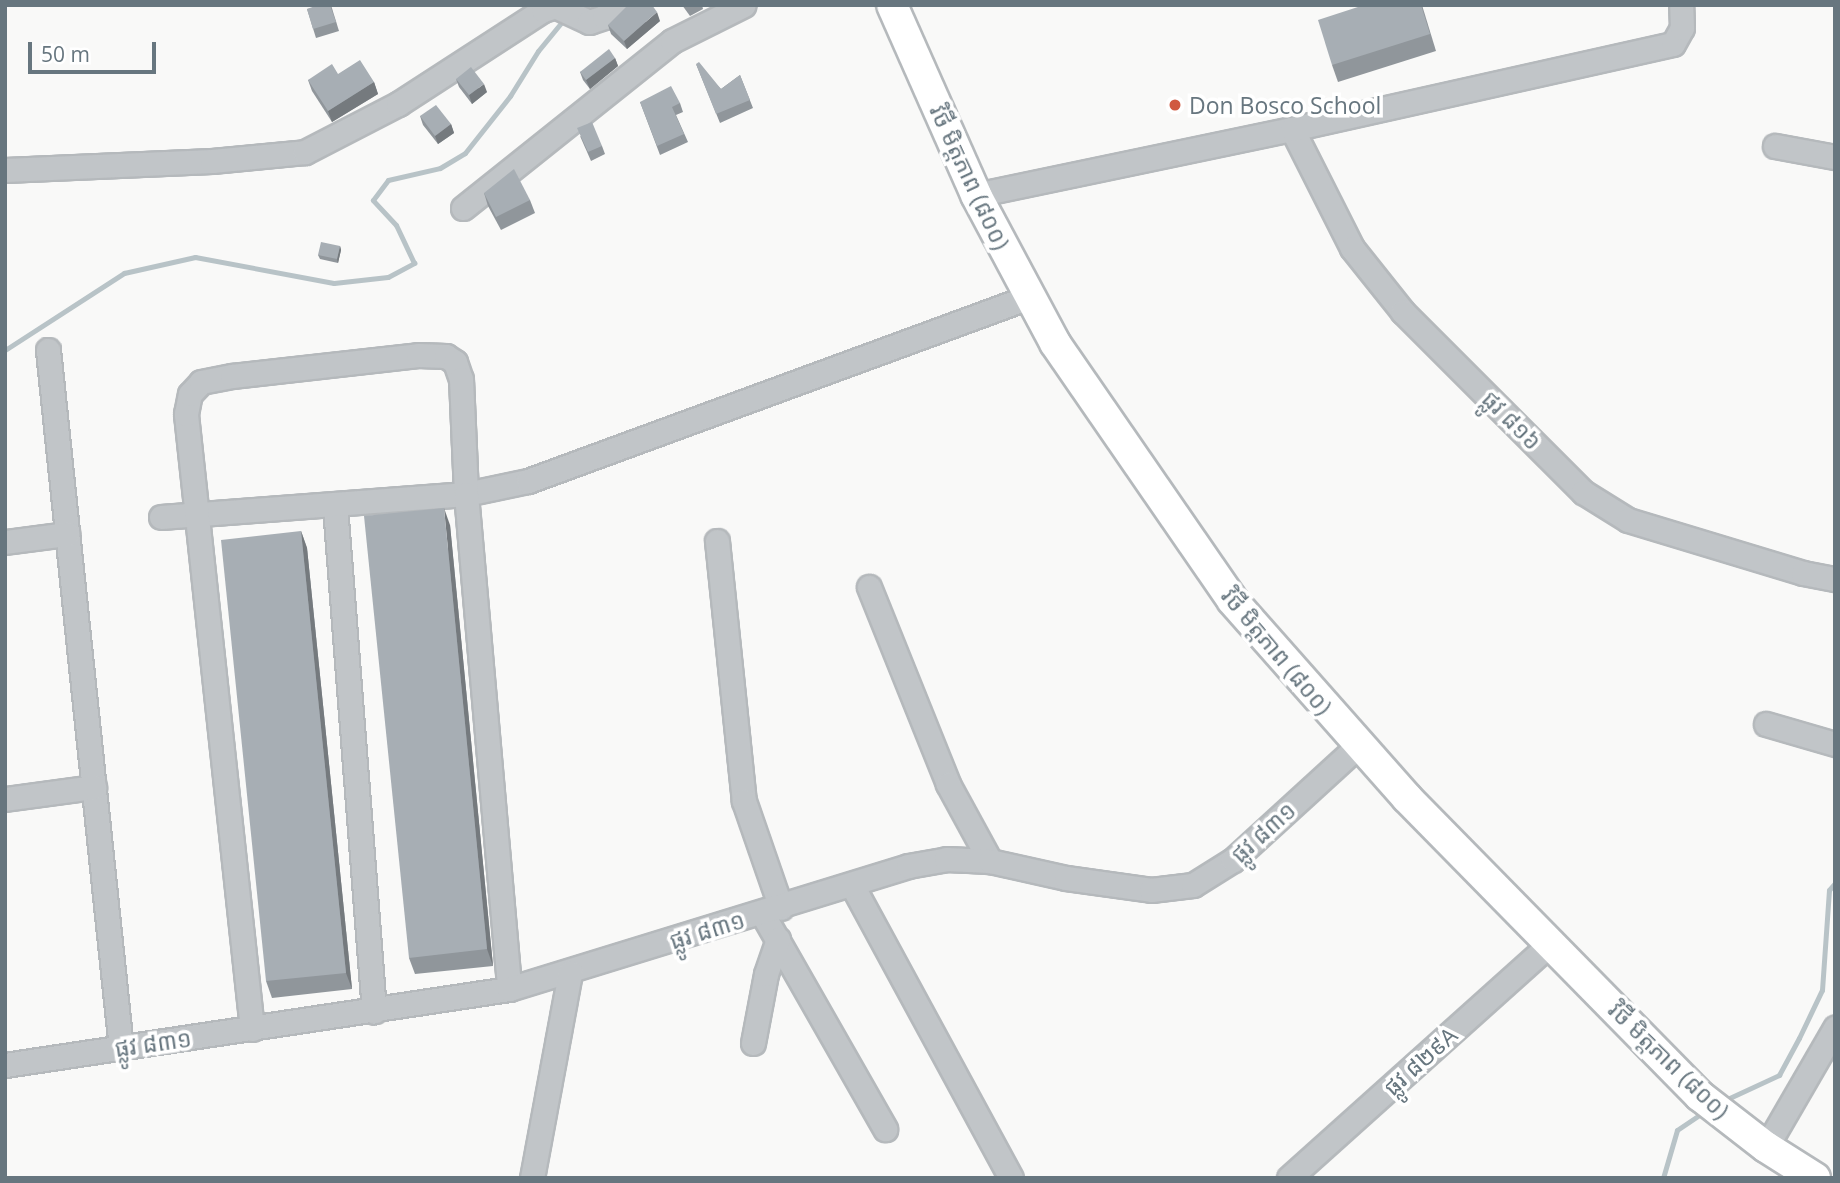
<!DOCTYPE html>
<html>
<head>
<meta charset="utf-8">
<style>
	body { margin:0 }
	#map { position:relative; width:1840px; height:1183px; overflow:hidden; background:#f9f9f8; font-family:"Open Sans","Noto Sans Khmer",sans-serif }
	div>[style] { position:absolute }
	.stream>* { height:5px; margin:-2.5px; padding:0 2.5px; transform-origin:2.5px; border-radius:2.5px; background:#b8c3c7 }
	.roads { filter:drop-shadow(2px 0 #b5b9bc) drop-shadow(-2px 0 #b5b9bc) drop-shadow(0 2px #b5b9bc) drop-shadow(0 -2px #b5b9bc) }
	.minor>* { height:23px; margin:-11.5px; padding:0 11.5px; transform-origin:11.5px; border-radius:11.5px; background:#c1c5c8 }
	.major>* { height:30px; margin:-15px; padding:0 15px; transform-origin:15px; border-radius:15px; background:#fff }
	.wall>* { inset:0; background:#90969b }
	.shaded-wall>* { inset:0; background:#757a7e }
	.building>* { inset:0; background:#a7aeb4 }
	.dots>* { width:19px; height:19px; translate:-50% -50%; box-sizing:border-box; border:4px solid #fff; border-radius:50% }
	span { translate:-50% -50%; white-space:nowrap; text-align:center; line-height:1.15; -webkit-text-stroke:7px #fff; paint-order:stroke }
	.poi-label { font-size:23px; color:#67767f }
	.left { translate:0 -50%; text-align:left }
	.street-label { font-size:23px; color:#67767f }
	.frame { position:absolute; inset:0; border:7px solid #67767f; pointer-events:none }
	.scale { position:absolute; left:28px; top:42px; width:128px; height:32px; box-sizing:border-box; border:4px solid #67767f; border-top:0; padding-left:9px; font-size:21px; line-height:24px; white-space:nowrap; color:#67767f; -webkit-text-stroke:5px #fff; paint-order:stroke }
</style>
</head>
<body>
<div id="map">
	<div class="stream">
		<i style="left:5px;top:350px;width:142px;rotate:-32.9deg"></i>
		<i style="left:124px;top:273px;width:73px;rotate:-12.7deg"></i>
		<i style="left:195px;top:257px;width:141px;rotate:10.6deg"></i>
		<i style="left:334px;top:283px;width:54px;rotate:-6.3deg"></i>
		<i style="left:388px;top:277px;width:30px;rotate:-28deg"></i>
		<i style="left:414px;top:263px;width:42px;rotate:-115.3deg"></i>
		<i style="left:396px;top:225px;width:34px;rotate:-133deg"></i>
		<i style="left:373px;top:200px;width:25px;rotate:-53deg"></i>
		<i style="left:388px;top:180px;width:53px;rotate:-13deg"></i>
		<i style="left:440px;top:168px;width:29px;rotate:-31deg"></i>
		<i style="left:465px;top:153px;width:73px;rotate:-51.7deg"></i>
		<i style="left:510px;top:96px;width:53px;rotate:-58.1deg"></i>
		<i style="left:538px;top:51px;width:43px;rotate:-50.7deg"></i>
		<i style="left:1723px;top:1101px;width:62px;rotate:-24.9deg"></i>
		<i style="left:1779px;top:1075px;width:42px;rotate:-61.6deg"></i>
		<i style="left:1799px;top:1038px;width:53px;rotate:-64.4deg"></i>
		<i style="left:1822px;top:990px;width:100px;rotate:-86deg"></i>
		<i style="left:1829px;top:890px;width:9px;rotate:-49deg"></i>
		<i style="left:1663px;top:1178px;width:50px;rotate:-73.7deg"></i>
		<i style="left:1677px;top:1130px;width:34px;rotate:-34deg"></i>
	</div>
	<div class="roads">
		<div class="minor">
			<i style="left:1292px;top:129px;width:133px;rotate:63.2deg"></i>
			<i style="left:1352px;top:248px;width:82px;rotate:51.4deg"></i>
			<i style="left:1403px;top:312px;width:255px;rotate:45deg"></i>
			<i style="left:1583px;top:492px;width:53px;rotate:31.9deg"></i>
			<i style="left:1628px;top:520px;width:183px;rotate:16.8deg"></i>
			<i style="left:1803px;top:573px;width:33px;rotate:11deg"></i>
			<i style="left:1775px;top:146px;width:61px;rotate:10.4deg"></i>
			<i style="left:5px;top:170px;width:207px;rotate:-2.5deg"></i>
			<i style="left:212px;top:161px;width:93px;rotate:-5.5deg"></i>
			<i style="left:305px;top:152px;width:105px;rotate:-27.3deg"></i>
			<i style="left:398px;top:104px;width:173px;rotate:-33deg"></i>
			<i style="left:543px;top:10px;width:13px;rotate:-18deg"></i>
			<i style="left:555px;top:6px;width:38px;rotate:25deg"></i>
			<i style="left:589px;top:22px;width:16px;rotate:-18deg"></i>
			<i style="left:604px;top:17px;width:17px;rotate:-45deg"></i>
			<i style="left:976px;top:195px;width:323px;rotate:-11.8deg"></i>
			<i style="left:1292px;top:129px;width:390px;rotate:-12.6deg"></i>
			<i style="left:1673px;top:44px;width:18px;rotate:-61deg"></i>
			<i style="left:1682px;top:28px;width:23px;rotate:-92deg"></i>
			<i style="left:463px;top:208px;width:268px;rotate:-38.6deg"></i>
			<i style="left:672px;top:41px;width:80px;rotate:-26.6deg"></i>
			<i style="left:48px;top:350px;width:702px;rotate:84.03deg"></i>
			<i style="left:335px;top:506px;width:507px;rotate:85.58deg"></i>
			<i style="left:161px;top:517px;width:306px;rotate:-4.3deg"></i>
			<i style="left:466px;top:494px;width:63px;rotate:-11.8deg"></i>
			<i style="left:528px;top:481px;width:534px;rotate:-20.17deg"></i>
			<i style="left:717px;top:541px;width:261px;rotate:84.1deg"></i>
			<i style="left:744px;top:801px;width:113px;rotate:70.9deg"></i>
			<i style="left:5px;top:542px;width:63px;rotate:-7.4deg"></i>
			<i style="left:869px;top:587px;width:212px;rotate:68.1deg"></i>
			<i style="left:948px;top:784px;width:88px;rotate:61.4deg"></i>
			<i style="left:1766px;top:724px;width:72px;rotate:16.2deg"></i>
			<i style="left:5px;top:799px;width:90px;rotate:-7.7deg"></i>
			<i style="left:852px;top:885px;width:333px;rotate:61.5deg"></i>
			<i style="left:762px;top:913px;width:249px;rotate:60.3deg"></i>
			<i style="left:252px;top:1029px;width:619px;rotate:-96.13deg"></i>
			<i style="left:186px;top:414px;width:20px;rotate:-79deg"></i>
			<i style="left:190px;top:394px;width:16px;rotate:-47deg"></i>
			<i style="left:201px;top:382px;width:32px;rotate:-11deg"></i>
			<i style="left:232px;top:376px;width:187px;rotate:-6.4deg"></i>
			<i style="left:418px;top:355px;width:28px;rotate:2deg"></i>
			<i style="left:446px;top:356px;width:11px;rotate:34deg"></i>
			<i style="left:455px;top:362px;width:18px;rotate:71deg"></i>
			<i style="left:461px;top:379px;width:115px;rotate:87.5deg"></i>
			<i style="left:466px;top:494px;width:497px;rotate:85deg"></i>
			<i style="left:753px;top:1043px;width:70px;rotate:-79.3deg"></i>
			<i style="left:766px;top:974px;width:37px;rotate:-71deg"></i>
			<i style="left:5px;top:1065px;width:510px;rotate:-8.58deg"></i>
			<i style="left:509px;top:989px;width:418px;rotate:-17.1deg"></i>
			<i style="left:908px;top:866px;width:39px;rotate:-10deg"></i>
			<i style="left:946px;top:859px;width:44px;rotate:2.6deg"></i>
			<i style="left:990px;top:861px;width:78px;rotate:12.6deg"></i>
			<i style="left:1066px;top:878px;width:86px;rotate:8deg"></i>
			<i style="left:1151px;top:890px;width:42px;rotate:-6.8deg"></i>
			<i style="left:1193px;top:885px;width:47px;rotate:-32deg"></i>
			<i style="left:1233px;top:860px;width:169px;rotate:-42.4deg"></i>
			<i style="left:1766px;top:1147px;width:138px;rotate:-59.9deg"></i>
			<i style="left:532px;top:1178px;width:209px;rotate:-79.5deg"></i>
			<i style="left:1289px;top:1178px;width:352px;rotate:-41.9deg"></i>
		</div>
		<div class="major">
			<i style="left:892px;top:5px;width:208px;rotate:66.1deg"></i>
			<i style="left:976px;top:195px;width:168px;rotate:61.9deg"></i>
			<i style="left:1055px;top:343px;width:312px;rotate:55.4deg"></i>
			<i style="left:1232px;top:600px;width:264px;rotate:48.5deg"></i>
			<i style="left:1407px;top:798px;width:418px;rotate:45.5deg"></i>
			<i style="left:1700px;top:1096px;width:83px;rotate:37.7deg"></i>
			<i style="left:1766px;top:1147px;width:58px;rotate:32.3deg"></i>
		</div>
	</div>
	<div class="wall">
		<i style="clip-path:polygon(331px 5px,339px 31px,316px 38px,307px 9px)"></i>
		<i style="clip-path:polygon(682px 5px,702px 5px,703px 9px,690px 16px)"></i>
		<i style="clip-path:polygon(1364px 5px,1422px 5px,1436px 51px,1338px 82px,1332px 65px)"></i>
		<i style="clip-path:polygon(660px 21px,627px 49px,611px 34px,608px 25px)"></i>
		<i style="clip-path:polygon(615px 58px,618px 66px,590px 89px,583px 80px,580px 72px)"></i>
		<i style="clip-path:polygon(696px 64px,721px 89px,740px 75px,753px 108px,720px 123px)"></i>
		<i style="clip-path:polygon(338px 74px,374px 82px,378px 94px,332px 122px,312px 91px,308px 80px)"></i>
		<i style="clip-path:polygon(456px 79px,487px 92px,472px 104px,459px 87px)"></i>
		<i style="clip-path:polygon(640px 102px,680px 103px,683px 112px,676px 115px,688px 142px,660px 155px)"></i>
		<i style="clip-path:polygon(420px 116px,451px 124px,454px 133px,438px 144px,423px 125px)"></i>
		<i style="clip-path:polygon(580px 136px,602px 146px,605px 154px,591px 161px)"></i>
		<i style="clip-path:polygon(484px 193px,530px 200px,535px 213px,501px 230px,488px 206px)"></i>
		<i style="clip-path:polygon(340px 246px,341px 250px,338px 263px,320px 259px,318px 255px)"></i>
		<i style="clip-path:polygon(450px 525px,493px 966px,415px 974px,409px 958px)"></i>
		<i style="clip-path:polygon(301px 531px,307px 548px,352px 989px,272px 998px,266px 981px)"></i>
	</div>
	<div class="shaded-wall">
		<i style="clip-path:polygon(657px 12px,660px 21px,627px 49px,624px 41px)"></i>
		<i style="clip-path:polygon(615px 58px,618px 66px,590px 89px,586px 80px)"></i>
		<i style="clip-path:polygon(374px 82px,378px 94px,332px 122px,328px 111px)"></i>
		<i style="clip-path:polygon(484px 84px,487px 92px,472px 104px,469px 95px)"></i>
		<i style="clip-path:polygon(451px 124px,454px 133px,438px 144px,435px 136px)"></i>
		<i style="clip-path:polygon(340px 246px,341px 250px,338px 263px,337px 259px)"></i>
		<i style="clip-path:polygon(444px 508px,450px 525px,493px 966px,487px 949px)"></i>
		<i style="clip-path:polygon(301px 531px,307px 548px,352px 989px,346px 973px)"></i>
	</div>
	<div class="building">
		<i style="clip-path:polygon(318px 5px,330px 5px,336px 22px,313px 29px,307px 9px)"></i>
		<i style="clip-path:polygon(628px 5px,652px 5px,657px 12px,624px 41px,608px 25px)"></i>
		<i style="clip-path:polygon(1364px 5px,1421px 5px,1430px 34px,1332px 65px,1318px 20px)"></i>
		<i style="clip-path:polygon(609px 49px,615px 58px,586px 80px,580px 72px)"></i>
		<i style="clip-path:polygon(360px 60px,374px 82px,328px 111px,308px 80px,332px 64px,338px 74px)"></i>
		<i style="clip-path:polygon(699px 62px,721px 89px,740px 75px,750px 100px,716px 114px,696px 64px)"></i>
		<i style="clip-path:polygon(471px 67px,484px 84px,469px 95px,456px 79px)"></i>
		<i style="clip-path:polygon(671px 86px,680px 103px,672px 107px,684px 134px,657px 146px,640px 102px)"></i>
		<i style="clip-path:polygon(436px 105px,451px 124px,435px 136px,420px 116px)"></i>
		<i style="clip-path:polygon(592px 122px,602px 146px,588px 152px,577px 128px)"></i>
		<i style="clip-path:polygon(514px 169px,530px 200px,496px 217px,484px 193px)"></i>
		<i style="clip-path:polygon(321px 242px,340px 246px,337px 259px,318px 255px)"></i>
		<i style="clip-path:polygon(444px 508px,487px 949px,409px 958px,364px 516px)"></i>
		<i style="clip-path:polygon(301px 531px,346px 973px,266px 981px,221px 540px)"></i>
	</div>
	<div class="dots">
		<i style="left:1175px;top:105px;background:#d05940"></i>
	</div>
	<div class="poi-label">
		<span class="left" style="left:1189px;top:105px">Don Bosco School</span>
	</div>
	<div class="street-label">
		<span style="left:970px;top:177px;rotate:65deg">វិថី មិត្តភាព (៨០០)</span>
		<span style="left:1512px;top:420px;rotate:45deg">ផ្លូវ ៨១៦</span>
		<span style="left:1277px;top:651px;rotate:50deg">វិថី មិត្តភាព (៨០០)</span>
		<span style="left:1263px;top:832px;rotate:-42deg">ផ្លូវ ៨៣១</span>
		<span style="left:707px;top:930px;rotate:-17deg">ផ្លូវ ៨៣១</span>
		<span style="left:153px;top:1043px;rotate:-8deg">ផ្លូវ ៨៣១</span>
		<span style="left:1669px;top:1060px;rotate:44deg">វិថី មិត្តភាព (៨០០)</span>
		<span style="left:1420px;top:1061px;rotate:-42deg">ផ្លូវ ៨២៩A</span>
	</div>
	<div class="frame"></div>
	<div class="scale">50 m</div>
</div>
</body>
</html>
